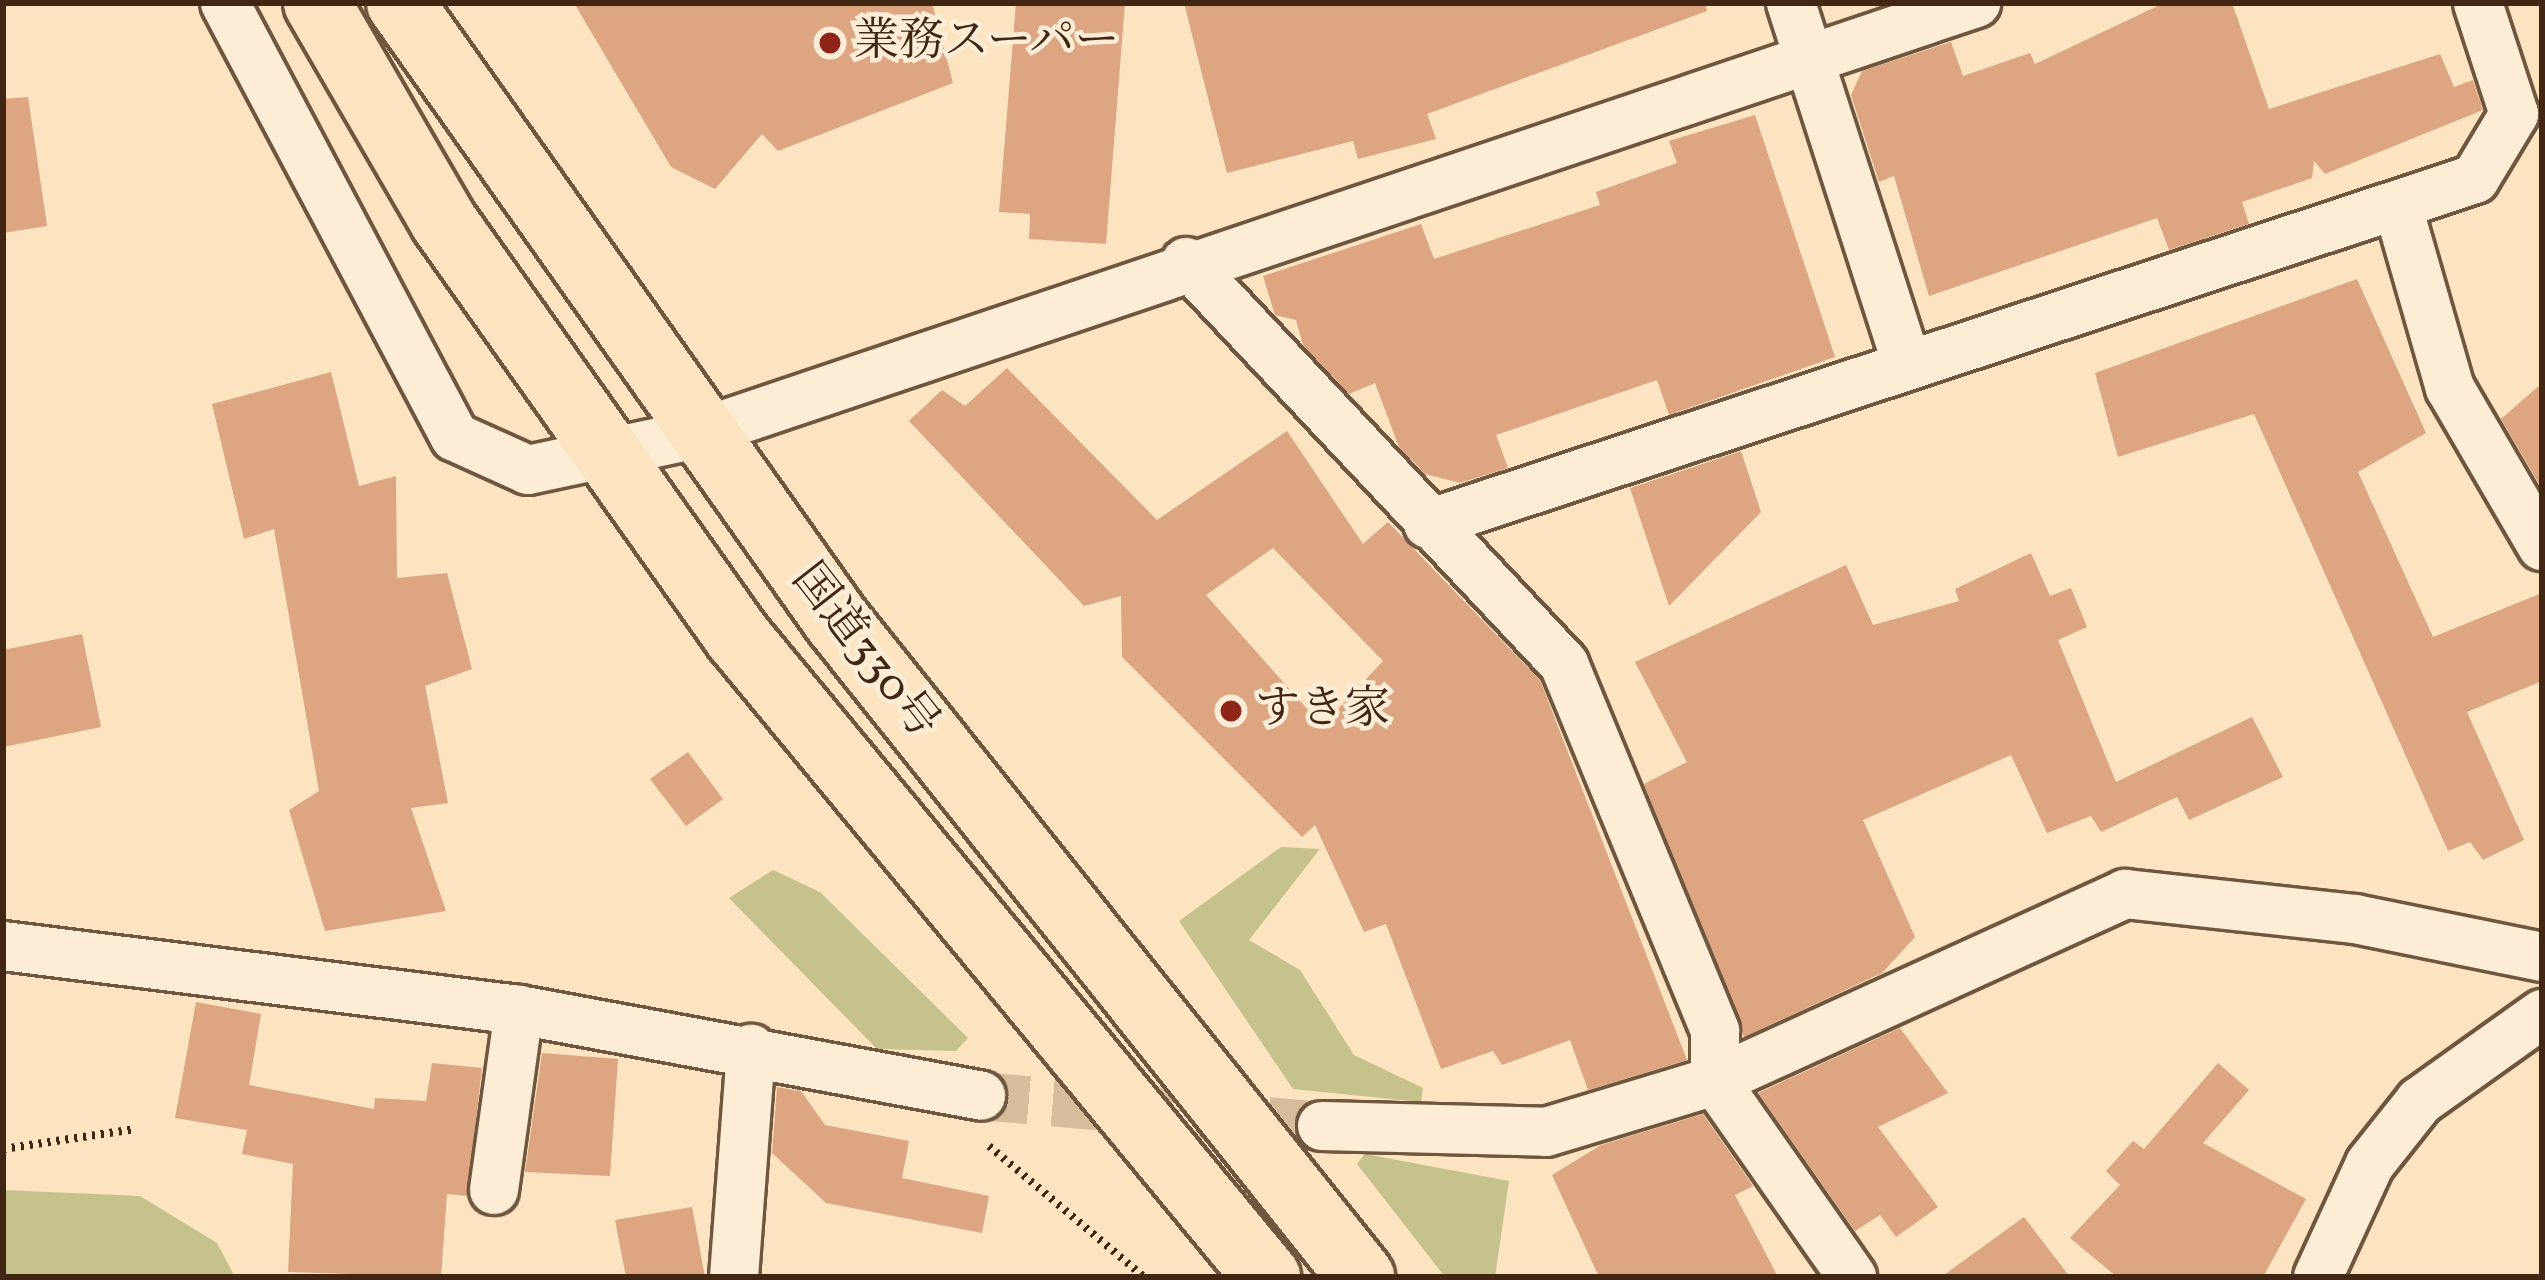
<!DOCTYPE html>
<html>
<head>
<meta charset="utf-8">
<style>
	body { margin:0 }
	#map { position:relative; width:2545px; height:1280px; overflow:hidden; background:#fce4c0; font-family:Vollkorn,"Noto Serif JP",serif }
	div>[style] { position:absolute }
	.green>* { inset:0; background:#c6c28e }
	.building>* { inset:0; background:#dda582 }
	.minor-tunnel>* { height:48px; margin-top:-24px; transform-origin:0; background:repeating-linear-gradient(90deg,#d6be9d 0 48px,transparent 0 72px) }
	.path>* { height:8px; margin-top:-4px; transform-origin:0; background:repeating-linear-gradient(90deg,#402613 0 3px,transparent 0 9px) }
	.roads { filter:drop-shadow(3px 0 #6f563e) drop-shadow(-3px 0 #6f563e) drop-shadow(0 3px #6f563e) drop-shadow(0 -3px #6f563e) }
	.minor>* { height:48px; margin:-24px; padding:0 24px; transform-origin:24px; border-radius:24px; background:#fdedd6 }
	.trunk>* { height:66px; margin:-33px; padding:0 33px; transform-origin:33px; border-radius:33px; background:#fce4c0 }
	.dots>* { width:33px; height:33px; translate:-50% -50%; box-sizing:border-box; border:6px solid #fdedd6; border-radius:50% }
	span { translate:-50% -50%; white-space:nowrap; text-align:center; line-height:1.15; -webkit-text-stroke:9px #fdedd6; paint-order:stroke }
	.poi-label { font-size:45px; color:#402613 }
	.left { translate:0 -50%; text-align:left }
	.street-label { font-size:45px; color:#402613 }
	.frame { position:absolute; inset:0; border:6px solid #402613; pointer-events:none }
</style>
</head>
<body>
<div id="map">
	<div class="green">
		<i style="clip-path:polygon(1281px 847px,1320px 849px,1249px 940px,1300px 970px,1354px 1055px,1423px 1088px,1421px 1102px,1293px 1089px,1179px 921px)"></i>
		<i style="clip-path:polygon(773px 870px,820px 892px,968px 1038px,956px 1051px,877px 1049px,729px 898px)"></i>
		<i style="clip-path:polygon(1365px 1154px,1509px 1181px,1495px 1277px,1445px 1277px,1357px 1164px)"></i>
		<i style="clip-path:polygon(3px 1190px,140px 1196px,217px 1243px,235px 1277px,3px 1277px)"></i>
	</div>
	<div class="building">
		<i style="clip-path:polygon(574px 3px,932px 3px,953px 83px,778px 151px,762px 134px,715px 189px,671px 167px)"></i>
		<i style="clip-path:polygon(1016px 3px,1125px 3px,1106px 244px,1029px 239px,1030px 214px,999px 212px)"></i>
		<i style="clip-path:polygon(1184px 3px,1705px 3px,1707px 11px,1427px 114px,1436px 139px,1358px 159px,1353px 141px,1227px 173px)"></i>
		<i style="clip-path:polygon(2164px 3px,2232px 3px,2269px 109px,2440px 54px,2454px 87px,2473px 80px,2483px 110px,2325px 174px,2314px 161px,2312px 178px,2242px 202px,2249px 224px,2169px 250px,2157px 218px,1929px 296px,1894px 176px,1879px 182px,1851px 95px,1862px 71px,1951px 42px,1963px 76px,2030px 53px,2035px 64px)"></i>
		<i style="clip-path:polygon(28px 97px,47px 226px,3px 233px,3px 99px)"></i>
		<i style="clip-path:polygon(1755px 115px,1835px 357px,1669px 415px,1657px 380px,1496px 435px,1508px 468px,1460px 483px,1425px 474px,1399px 447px,1375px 383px,1349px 394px,1303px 345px,1296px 320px,1275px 315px,1263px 276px,1421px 224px,1434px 259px,1600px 205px,1596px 192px,1677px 163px,1669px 141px)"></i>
		<i style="clip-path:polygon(2357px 279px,2426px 433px,2358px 472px,2433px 637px,2542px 593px,2542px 681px,2467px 712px,2524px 840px,2483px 860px,2470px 842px,2448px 851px,2254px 414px,2118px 457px,2095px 373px)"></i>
		<i style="clip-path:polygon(evenodd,1007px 368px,1157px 520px,1287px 431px,1363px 544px,1388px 522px,1540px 680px,1687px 1060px,1588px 1090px,1570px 1040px,1502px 1065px,1493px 1051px,1441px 1069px,1386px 924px,1364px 932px,1315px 825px,1302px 837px,1122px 657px,1121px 596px,1084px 606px,909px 421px,942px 390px,965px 406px,1007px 368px,1273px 548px,1383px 661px,1322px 726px,1206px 595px,1273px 548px)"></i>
		<i style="clip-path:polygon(331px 372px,359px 486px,396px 476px,397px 578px,447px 573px,472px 669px,425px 686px,448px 803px,411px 808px,446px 911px,325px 931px,289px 810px,319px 791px,274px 529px,244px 539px,212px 404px)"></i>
		<i style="clip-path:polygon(2542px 383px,2542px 489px,2501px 419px)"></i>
		<i style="clip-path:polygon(1741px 451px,1761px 512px,1669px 606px,1630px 488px)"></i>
		<i style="clip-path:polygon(2031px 553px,2050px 596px,2071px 588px,2087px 627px,2058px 640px,2116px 782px,2252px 717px,2283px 777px,2189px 820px,2177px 797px,2101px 832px,2091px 816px,2047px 833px,2011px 755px,1863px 820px,1915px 937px,1882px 973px,1744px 1037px,1644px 784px,1687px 762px,1635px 662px,1846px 565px,1873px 625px,1959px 601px,1955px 589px)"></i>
		<i style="clip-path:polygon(82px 634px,101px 727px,3px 747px,3px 650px)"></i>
		<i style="clip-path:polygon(688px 752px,723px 799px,686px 826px,650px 779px)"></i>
		<i style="clip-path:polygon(196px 1002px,261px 1014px,249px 1085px,374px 1109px,375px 1098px,426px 1101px,432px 1063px,482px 1068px,467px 1196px,447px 1194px,441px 1277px,288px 1272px,293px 1164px,242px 1154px,247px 1130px,175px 1118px)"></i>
		<i style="clip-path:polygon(1900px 1028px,1948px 1093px,1878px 1127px,1938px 1207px,1896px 1237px,1880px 1215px,1855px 1231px,1758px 1093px)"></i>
		<i style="clip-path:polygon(542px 1053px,618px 1059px,610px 1176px,525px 1172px)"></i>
		<i style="clip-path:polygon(2218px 1063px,2249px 1090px,2203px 1143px,2306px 1199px,2263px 1277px,2117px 1277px,2070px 1238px,2120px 1185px,2106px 1171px,2133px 1141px,2144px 1149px)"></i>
		<i style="clip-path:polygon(777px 1087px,801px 1091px,825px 1125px,909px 1141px,902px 1178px,989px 1196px,982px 1233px,826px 1203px,772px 1153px)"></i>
		<i style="clip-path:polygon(1703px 1114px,1753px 1186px,1735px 1195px,1778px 1277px,1599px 1277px,1552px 1175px,1601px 1145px)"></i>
		<i style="clip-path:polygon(692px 1207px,705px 1277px,626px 1277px,615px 1220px)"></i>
		<i style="clip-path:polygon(2024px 1217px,2070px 1277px,1941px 1277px)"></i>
	</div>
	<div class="minor-tunnel">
		<i style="left:981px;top:1096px;width:342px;rotate:5deg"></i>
	</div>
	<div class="path">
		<i style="left:989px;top:1146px;width:203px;rotate:40.2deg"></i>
		<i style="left:3px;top:1149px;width:134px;rotate:-8.6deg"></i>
	</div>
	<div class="roads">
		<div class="minor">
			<i style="left:225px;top:3px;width:491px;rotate:62.1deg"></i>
			<i style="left:455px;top:437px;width:80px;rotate:24.3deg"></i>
			<i style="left:528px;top:470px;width:173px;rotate:-12deg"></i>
			<i style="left:697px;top:434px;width:1350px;rotate:-18.62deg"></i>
			<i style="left:1791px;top:3px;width:379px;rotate:72.2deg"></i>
			<i style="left:2398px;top:207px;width:188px;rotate:74deg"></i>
			<i style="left:2450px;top:388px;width:183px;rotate:59.8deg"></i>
			<i style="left:1186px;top:262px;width:552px;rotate:46.76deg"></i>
			<i style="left:1564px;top:664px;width:397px;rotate:67.6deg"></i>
			<i style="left:1715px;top:1031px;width:50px;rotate:90deg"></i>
			<i style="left:1715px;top:1081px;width:239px;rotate:55deg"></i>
			<i style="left:1428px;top:524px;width:1102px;rotate:-18.24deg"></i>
			<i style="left:2475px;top:179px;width:76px;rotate:-59deg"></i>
			<i style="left:2514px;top:114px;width:117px;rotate:-108deg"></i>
			<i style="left:3px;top:946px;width:520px;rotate:7.07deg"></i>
			<i style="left:519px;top:1010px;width:470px;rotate:10.5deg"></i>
			<i style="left:1322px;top:1126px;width:224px;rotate:1.5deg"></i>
			<i style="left:1546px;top:1132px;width:177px;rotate:-16.8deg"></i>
			<i style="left:1715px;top:1081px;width:451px;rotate:-24.5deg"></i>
			<i style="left:2125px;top:894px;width:231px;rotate:6.2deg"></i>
			<i style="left:2355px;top:919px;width:191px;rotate:11.5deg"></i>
			<i style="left:494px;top:1190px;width:182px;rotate:-82.1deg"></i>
			<i style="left:734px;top:1277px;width:229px;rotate:-85.7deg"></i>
			<i style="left:2318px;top:1277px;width:124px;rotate:-65.3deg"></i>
			<i style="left:2370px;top:1164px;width:80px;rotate:-51.6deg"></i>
			<i style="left:2420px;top:1101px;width:150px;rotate:-35.5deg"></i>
		</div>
		<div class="trunk">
			<i style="left:317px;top:3px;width:253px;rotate:59.9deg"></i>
			<i style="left:444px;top:222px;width:507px;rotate:54.71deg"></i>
			<i style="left:737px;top:636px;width:832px;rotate:50.41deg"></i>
			<i style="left:400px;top:3px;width:757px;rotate:54.74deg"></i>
			<i style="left:837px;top:621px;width:840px;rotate:51.38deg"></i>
		</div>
	</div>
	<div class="dots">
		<i style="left:830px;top:43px;background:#8f2418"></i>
		<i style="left:1231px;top:711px;background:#8f2418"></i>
	</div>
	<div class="poi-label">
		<span class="left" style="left:854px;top:43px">業務スーパー</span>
		<span class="left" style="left:1255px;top:711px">すき家</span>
	</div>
	<div class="street-label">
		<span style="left:864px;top:652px;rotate:52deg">国道330号</span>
	</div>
	<div class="frame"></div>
</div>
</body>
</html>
